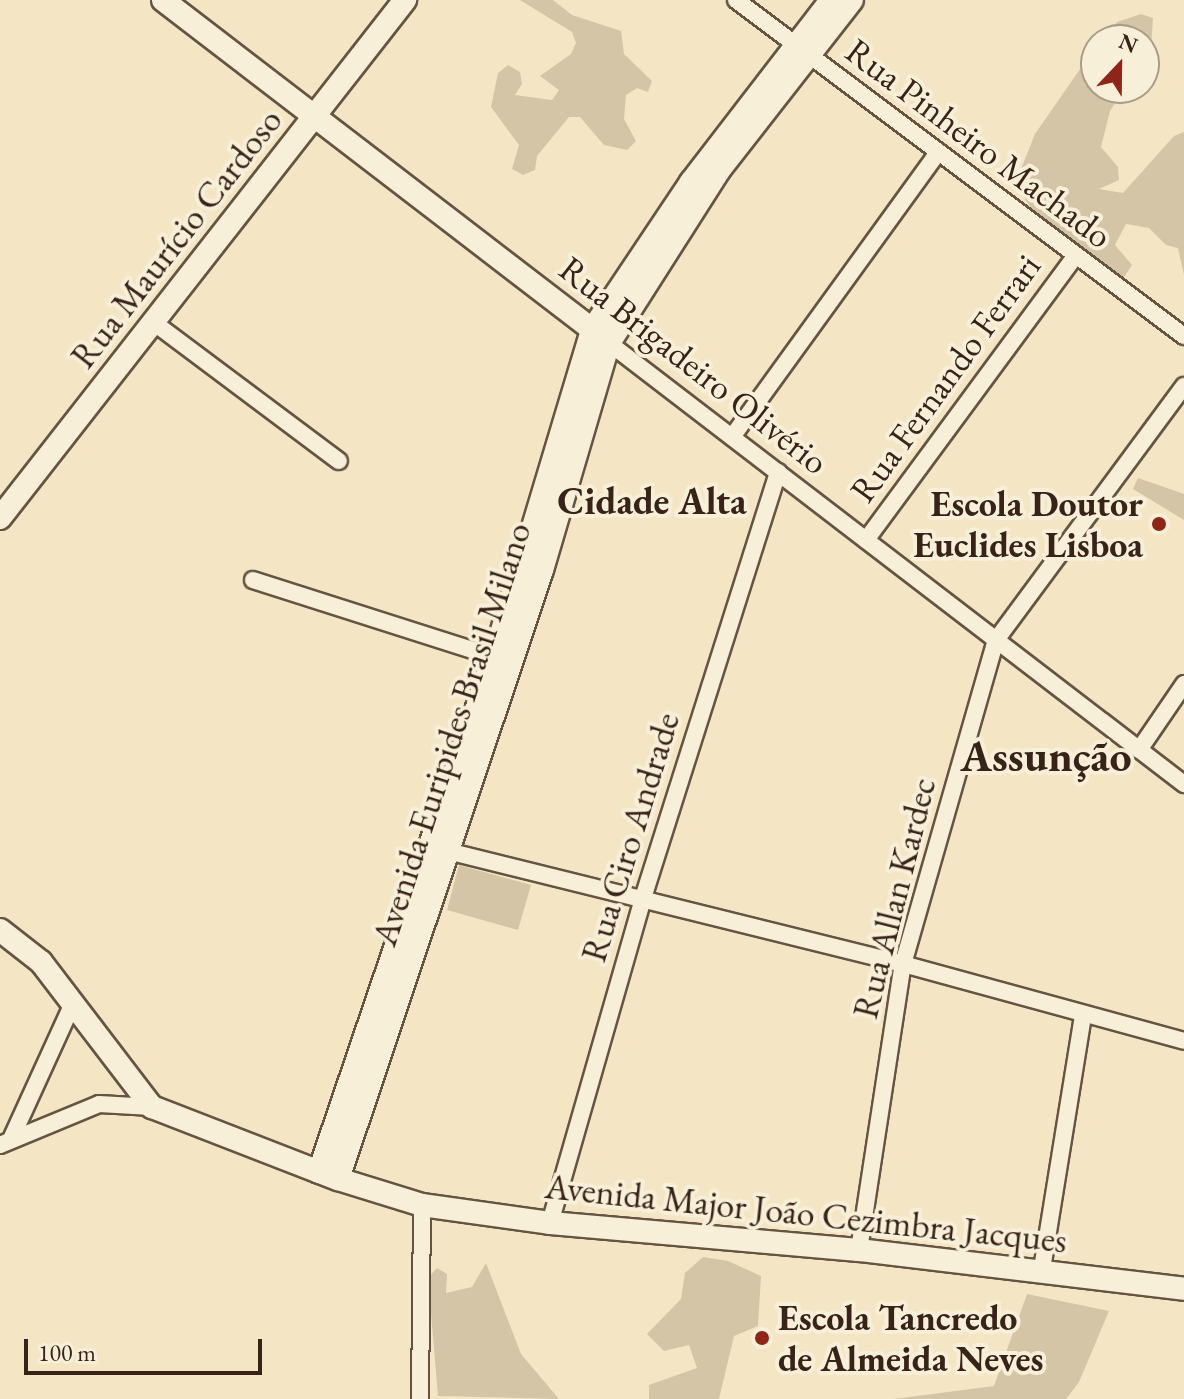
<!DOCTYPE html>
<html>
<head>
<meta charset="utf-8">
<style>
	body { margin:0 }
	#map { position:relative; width:1184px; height:1399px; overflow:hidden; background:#f4e6c4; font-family:"EB Garamond",serif }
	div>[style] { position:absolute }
	.green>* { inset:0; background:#d4c5a7 }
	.roads { filter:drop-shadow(2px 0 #665443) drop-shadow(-2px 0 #665443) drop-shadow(0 2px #665443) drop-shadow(0 -2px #665443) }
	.street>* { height:16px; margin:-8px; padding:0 8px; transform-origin:8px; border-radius:8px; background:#f8efd9 }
	.secondary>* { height:22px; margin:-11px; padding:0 11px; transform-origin:11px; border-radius:11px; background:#f8efd9 }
	.dots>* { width:22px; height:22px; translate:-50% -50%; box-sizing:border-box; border:4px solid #f8efd9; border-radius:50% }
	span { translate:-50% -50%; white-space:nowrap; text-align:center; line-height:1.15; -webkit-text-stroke:8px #f8efd9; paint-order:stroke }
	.street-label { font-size:36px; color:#372318 }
	.poi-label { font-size:36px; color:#372318; font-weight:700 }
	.right { translate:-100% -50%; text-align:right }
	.left { translate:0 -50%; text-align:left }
	.neighbourhood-label { font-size:38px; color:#372318; font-weight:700 }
	.district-label { font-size:44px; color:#372318; font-weight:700 }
	.north { position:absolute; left:1080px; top:24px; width:80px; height:80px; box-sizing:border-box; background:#f8efd9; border:2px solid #ab9d8c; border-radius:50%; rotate:22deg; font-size:22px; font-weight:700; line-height:32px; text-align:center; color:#372318 }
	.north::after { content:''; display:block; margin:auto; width:28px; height:36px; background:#8f2418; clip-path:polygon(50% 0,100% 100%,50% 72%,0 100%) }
	.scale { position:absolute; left:24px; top:1339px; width:238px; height:36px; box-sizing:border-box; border:4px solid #372318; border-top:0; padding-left:10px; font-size:24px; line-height:28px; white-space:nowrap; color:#372318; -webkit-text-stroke:6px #f8efd9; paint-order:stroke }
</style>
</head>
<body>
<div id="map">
	<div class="green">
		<i style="clip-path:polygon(520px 0,553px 0,572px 15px,621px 31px,624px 54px,652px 81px,648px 92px,637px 88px,626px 95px,624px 119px,636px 141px,627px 150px,604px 145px,580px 117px,569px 117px,537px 156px,535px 170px,523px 175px,512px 169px,519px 145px,491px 107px,498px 73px,508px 65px,520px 72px,522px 84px,515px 95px,552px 100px,559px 90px,540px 76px,571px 54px,576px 43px,572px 32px)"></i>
		<i style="clip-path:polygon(1141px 14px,1153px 18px,1151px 49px,1144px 60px,1144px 40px,1102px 40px,1117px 22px)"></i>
		<i style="clip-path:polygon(1096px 46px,1096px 88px,1125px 88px,1110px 111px,1101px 147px,1118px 167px,1119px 180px,1099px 189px,1123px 193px,1174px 136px,1184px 132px,1184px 275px,1178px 248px,1166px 245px,1149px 228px,1126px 224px,1115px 245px,1132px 265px,1124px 277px,1110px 272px,1033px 211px,1020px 192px,1017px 179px,1035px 134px)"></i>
		<i style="clip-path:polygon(1138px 478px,1184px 494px,1184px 520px,1133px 489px)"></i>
		<i style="clip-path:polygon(459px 865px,531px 885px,518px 930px,447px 910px)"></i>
		<i style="clip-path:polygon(703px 1257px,728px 1261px,761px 1276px,758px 1326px,734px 1336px,719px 1399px,649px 1399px,649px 1385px,697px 1368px,689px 1345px,664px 1351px,647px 1334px,681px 1299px,685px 1273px)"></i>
		<i style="clip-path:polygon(486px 1263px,521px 1354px,559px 1399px,438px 1396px,428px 1278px,437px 1268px,447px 1274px,446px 1293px,472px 1287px)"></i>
		<i style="clip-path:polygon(1027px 1294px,1109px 1311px,1079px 1382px,1066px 1399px,894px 1399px,994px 1386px)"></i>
	</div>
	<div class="roads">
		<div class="street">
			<i style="left:736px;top:0;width:560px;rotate:36.87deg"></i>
			<i style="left:153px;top:322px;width:232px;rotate:36.8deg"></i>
			<i style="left:609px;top:343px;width:725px;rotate:37.49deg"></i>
			<i style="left:732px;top:437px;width:352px;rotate:-54.1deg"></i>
			<i style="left:866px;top:540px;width:354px;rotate:-53.6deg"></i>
			<i style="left:253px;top:580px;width:253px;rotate:17.7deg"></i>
			<i style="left:1139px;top:750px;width:80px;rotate:-55.7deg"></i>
			<i style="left:439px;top:849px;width:478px;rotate:13.9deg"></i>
			<i style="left:903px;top:964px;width:291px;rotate:15.3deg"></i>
			<i style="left:12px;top:1137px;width:147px;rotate:-65.5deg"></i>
			<i style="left:0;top:1145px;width:107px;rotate:-22.5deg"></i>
			<i style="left:99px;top:1104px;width:53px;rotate:3.2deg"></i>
			<i style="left:550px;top:1223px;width:338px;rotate:-74deg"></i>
			<i style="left:643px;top:898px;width:447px;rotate:-72.4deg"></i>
			<i style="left:859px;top:1250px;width:289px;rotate:-81.3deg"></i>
			<i style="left:903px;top:964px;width:337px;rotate:-74deg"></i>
			<i style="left:996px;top:640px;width:316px;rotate:-53.5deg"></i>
			<i style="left:1042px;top:1269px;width:256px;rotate:-80.8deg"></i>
			<i style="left:420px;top:1399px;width:194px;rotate:-89.4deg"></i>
		</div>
		<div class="secondary">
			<i style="left:163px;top:0;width:553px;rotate:37.51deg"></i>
			<i style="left:0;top:518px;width:658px;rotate:-51.98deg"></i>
			<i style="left:0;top:930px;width:52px;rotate:38deg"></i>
			<i style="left:41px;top:962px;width:183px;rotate:52.6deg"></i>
			<i style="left:152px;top:1107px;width:199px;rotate:21.2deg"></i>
			<i style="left:338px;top:1179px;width:88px;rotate:17.2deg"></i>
			<i style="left:422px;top:1205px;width:129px;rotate:8deg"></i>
			<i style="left:550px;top:1223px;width:310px;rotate:5deg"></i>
			<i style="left:859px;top:1250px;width:327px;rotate:6.8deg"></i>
			<i style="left:319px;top:1172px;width:544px;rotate:-71.23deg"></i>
			<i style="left:494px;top:657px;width:341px;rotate:-73.3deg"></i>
			<i style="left:592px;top:330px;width:178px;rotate:-56.2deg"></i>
			<i style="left:691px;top:182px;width:230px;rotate:-52.4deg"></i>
			<i style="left:338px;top:1179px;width:642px;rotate:-71.48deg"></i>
			<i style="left:542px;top:570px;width:237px;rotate:-73.6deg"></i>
			<i style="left:609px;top:343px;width:206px;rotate:-57.5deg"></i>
			<i style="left:720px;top:169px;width:214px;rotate:-52deg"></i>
		</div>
	</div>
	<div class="dots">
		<i style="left:1159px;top:524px;background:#8f2418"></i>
		<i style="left:762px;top:1338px;background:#8f2418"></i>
	</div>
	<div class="street-label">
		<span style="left:979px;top:143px;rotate:37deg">Rua Pinheiro Machado</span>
		<span style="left:176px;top:238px;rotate:-52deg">Rua Maurício Cardoso</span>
		<span style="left:694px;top:365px;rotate:38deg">Rua Brigadeiro Olivério</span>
		<span style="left:945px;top:378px;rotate:-54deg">Rua Fernando Ferrari</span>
		<span style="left:451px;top:734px;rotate:-72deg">Avenida Euripides Brasil Milano</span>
		<span style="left:630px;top:837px;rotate:-73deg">Rua Ciro Andrade</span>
		<span style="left:894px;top:898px;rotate:-76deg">Rua Allan Kardec</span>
		<span style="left:806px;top:1213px;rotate:6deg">Avenida Major João Cezimbra Jacques</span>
	</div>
	<div class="poi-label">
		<span class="right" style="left:1143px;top:524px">Escola Doutor<br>Euclides Lisboa</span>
		<span class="left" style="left:778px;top:1338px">Escola Tancredo<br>de Almeida Neves</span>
	</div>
	<div class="neighbourhood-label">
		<span style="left:652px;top:501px">Cidade Alta</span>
	</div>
	<div class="district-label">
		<span style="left:1046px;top:756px">Assunção</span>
	</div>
	<div class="north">N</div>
	<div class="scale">100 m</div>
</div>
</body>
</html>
